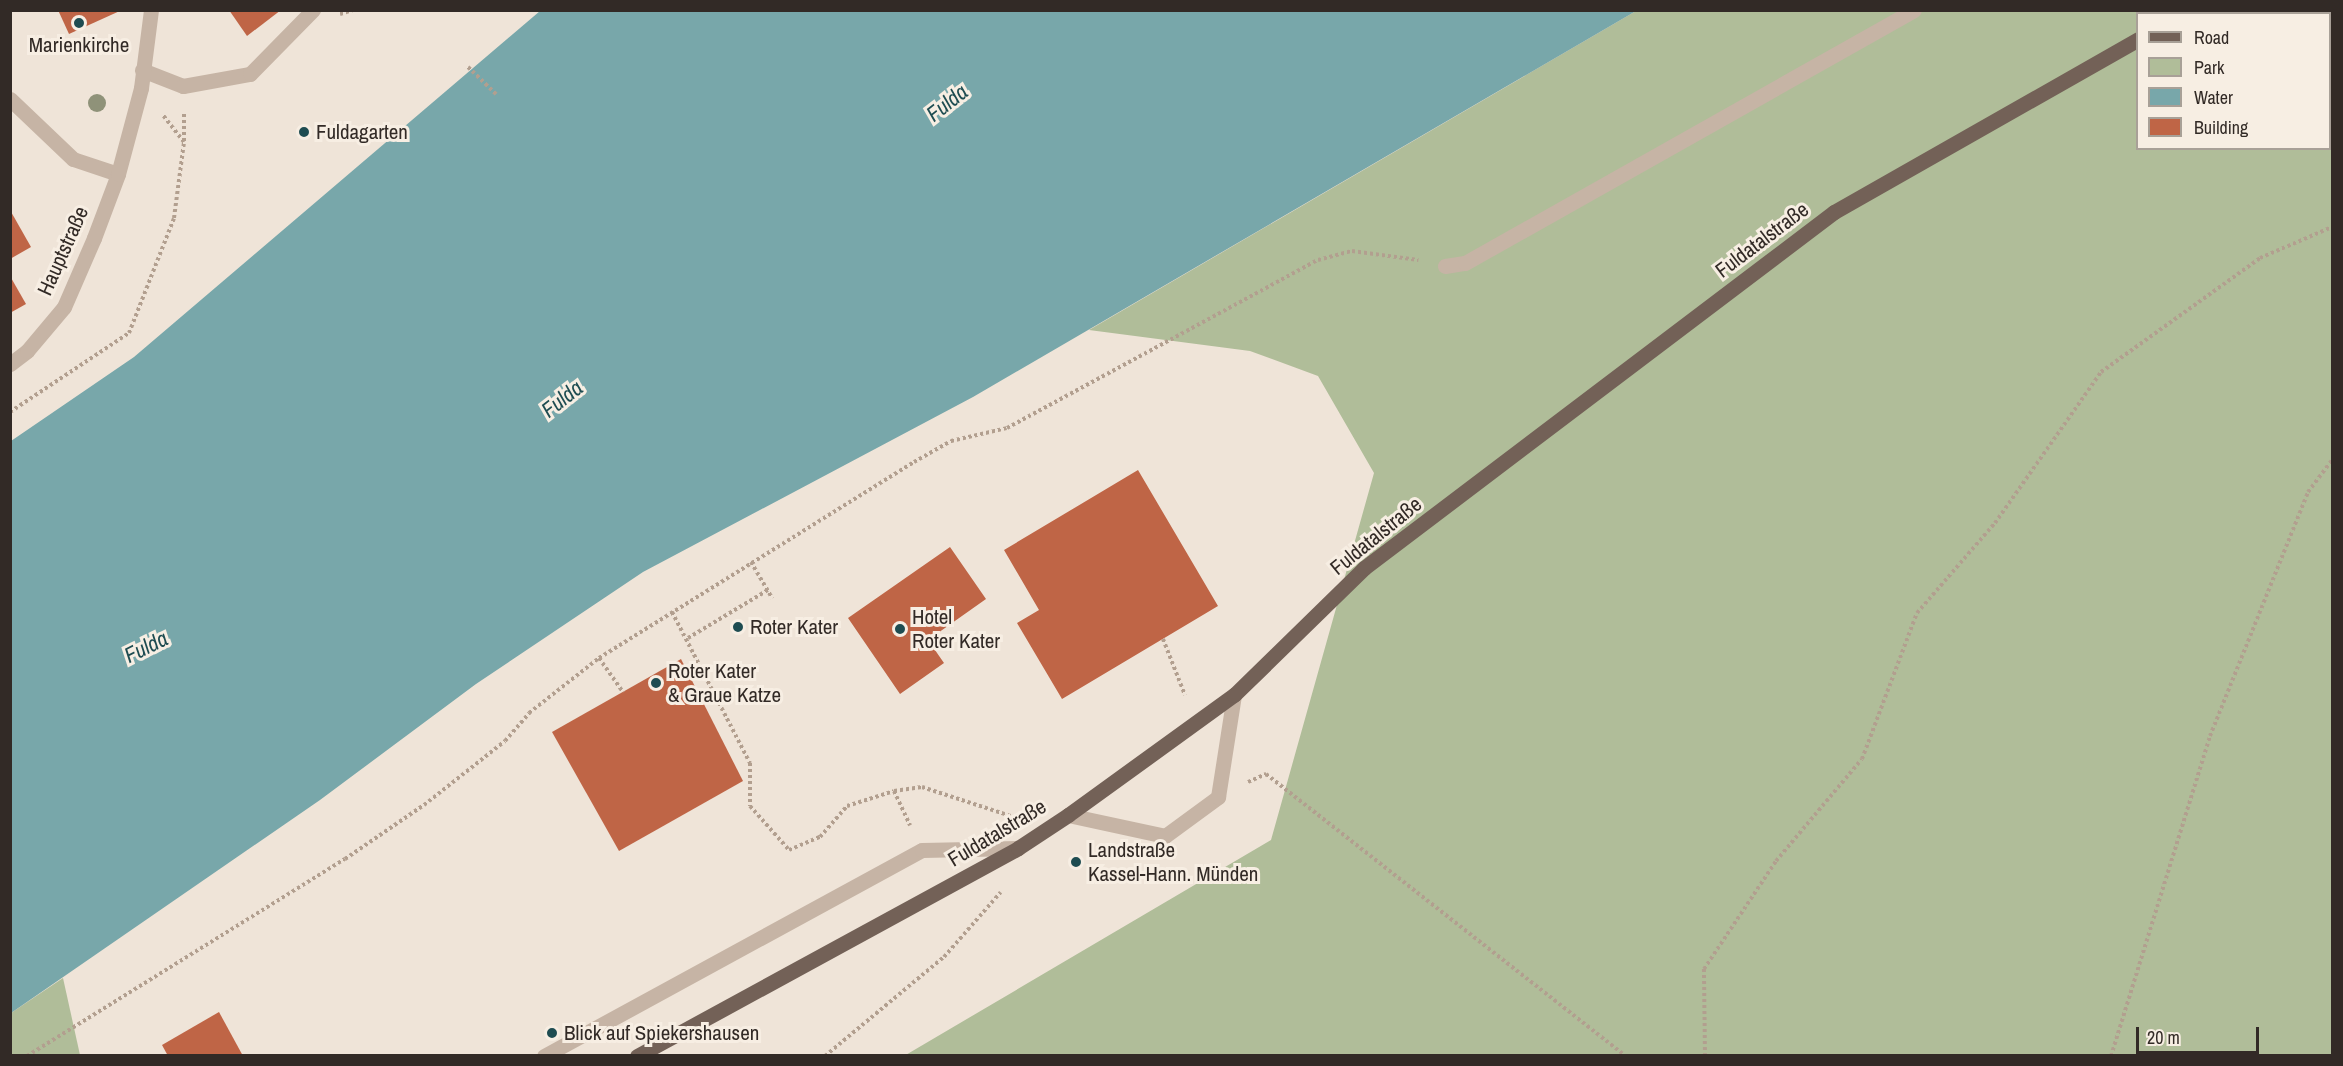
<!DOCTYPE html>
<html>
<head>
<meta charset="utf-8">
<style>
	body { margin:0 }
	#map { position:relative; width:2343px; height:1066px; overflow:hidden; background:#efe4d8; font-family:"Archivo Narrow",sans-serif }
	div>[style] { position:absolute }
	.green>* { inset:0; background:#b0bd99 }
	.water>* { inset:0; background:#78a7aa }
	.building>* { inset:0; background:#bf6546 }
	.path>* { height:4px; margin-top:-2px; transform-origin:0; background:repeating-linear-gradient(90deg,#b29f8f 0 3px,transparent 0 6px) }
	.minor>* { height:15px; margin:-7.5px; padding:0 7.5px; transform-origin:7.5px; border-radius:7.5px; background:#c6b4a5 }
	.major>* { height:15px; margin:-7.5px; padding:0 7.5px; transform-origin:7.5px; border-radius:7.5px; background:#736157 }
	.trees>* { width:18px; height:18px; margin:-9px; border-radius:50%; background:#8f9279 }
	.dots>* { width:16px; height:16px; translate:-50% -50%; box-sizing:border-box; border:3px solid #f7eee3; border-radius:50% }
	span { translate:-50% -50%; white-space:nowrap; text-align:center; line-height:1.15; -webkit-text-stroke:6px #f7eee3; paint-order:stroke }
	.poi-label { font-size:21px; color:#322a26 }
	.left { translate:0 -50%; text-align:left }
	.street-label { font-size:21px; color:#322a26 }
	.water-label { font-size:22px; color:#1e4c51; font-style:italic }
	.frame { position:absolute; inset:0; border:12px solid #322a26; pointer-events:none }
	.legend { position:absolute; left:2136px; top:12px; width:195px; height:138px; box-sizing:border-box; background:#f7eee3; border:2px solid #a8a097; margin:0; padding:8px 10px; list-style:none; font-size:18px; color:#322a26 }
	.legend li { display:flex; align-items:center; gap:12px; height:30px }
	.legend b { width:30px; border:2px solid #a8a097 }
	.scale { position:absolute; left:2136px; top:1027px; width:123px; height:27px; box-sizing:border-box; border:3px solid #322a26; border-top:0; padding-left:8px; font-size:18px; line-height:21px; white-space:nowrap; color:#322a26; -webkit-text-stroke:4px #f7eee3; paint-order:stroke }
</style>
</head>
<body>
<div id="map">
	<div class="green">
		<i style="clip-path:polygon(evenodd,1636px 11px,2332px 11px,2332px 1055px,904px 1056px,1271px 840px,1374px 473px,1318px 376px,1250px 351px,1089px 330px,1636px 11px,2138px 14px,2330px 14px,2330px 148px,2138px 148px,2138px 14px)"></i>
		<i style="clip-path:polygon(63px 978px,80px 1055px,11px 1056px,11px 1013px)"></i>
	</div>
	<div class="water">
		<i style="clip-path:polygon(540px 11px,1636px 11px,973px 397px,643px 572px,476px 684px,320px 800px,11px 1013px,11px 441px,134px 357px)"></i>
	</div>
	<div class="building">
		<i style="clip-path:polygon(58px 10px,122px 10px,69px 34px)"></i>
		<i style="clip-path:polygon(229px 10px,281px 10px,247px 36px)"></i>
		<i style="clip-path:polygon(10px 210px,31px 247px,10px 259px)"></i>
		<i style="clip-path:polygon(10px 276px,26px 304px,10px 313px)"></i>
		<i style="clip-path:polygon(1138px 470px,1218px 606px,1062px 699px,1017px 623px,1039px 610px,1004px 550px)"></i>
		<i style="clip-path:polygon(950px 547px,986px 599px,928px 640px,944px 663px,900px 694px,848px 618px)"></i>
		<i style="clip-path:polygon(681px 659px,743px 781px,619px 851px,552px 732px)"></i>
		<i style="clip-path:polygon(219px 1012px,243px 1056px,168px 1056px,162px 1045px)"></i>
	</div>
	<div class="path">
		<i style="left:340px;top:14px;width:14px;rotate:-17deg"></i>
		<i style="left:468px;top:67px;width:39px;rotate:44deg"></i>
		<i style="left:184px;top:114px;width:28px;rotate:90deg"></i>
		<i style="left:10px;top:412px;width:143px;rotate:-33.6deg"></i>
		<i style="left:129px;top:333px;width:123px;rotate:-68.6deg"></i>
		<i style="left:174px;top:218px;width:77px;rotate:-82.5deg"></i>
		<i style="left:184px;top:142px;width:34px;rotate:-128deg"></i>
		<i style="left:751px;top:562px;width:42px;rotate:59.7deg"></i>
		<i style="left:672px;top:612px;width:170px;rotate:62.7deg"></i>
		<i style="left:750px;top:763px;width:43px;rotate:90deg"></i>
		<i style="left:750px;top:806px;width:59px;rotate:48.4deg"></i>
		<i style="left:789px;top:850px;width:34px;rotate:-23deg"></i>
		<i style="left:820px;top:837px;width:41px;rotate:-48.9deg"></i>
		<i style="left:847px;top:806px;width:49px;rotate:-17.7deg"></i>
		<i style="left:894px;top:791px;width:28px;rotate:-8deg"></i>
		<i style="left:922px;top:787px;width:97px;rotate:18.1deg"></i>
		<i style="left:688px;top:638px;width:93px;rotate:-31deg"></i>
		<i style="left:1163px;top:639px;width:60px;rotate:68.6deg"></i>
		<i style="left:599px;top:658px;width:42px;rotate:54.8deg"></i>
		<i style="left:1248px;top:782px;width:20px;rotate:-24deg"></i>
		<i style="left:1266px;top:774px;width:457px;rotate:38.1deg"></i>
		<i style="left:894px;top:791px;width:38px;rotate:65deg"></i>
		<i style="left:27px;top:1056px;width:374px;rotate:-31.8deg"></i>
		<i style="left:345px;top:859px;width:96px;rotate:-34.4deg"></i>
		<i style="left:424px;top:805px;width:103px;rotate:-38.3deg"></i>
		<i style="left:505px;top:741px;width:37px;rotate:-49deg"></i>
		<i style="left:529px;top:713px;width:89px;rotate:-38.2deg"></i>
		<i style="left:599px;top:658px;width:371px;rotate:-31.9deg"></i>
		<i style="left:914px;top:462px;width:43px;rotate:-29.6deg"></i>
		<i style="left:951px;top:441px;width:57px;rotate:-13.1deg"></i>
		<i style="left:1007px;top:428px;width:353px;rotate:-28.4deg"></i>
		<i style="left:1318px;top:260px;width:35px;rotate:-15deg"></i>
		<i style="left:1352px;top:251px;width:67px;rotate:7.8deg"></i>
		<i style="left:825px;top:1056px;width:155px;rotate:-39.8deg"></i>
		<i style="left:944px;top:957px;width:86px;rotate:-48.8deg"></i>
		<i style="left:1705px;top:1056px;width:87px;rotate:-90.7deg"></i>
		<i style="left:1704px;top:969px;width:130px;rotate:-56.3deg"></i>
		<i style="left:1776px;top:861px;width:133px;rotate:-49.9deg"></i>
		<i style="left:1862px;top:759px;width:156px;rotate:-69.4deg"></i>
		<i style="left:1917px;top:613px;width:119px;rotate:-49.1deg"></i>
		<i style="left:1995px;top:523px;width:184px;rotate:-54.9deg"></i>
		<i style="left:2101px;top:372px;width:196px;rotate:-35.6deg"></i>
		<i style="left:2260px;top:258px;width:78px;rotate:-23.3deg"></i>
		<i style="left:2111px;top:1056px;width:335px;rotate:-72.8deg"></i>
		<i style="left:2210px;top:736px;width:263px;rotate:-68.1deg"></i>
		<i style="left:2308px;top:492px;width:40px;rotate:-53deg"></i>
	</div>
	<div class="minor">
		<i style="left:142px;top:70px;width:44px;rotate:21.3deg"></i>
		<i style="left:183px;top:86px;width:68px;rotate:-10.2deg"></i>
		<i style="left:250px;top:74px;width:90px;rotate:-45.5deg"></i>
		<i style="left:10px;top:99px;width:87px;rotate:43.6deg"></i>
		<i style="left:73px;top:159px;width:47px;rotate:18.4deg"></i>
		<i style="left:1445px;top:266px;width:20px;rotate:-9deg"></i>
		<i style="left:1465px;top:263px;width:515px;rotate:-29.4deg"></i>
		<i style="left:10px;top:364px;width:21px;rotate:-37deg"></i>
		<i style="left:27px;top:351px;width:57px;rotate:-49.9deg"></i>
		<i style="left:64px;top:307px;width:75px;rotate:-66.5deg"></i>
		<i style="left:94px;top:238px;width:68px;rotate:-69.4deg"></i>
		<i style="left:118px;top:174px;width:89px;rotate:-75deg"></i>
		<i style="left:141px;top:88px;width:79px;rotate:-82.7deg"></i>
		<i style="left:1068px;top:815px;width:99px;rotate:12.2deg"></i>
		<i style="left:1165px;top:836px;width:66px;rotate:-36.3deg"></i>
		<i style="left:1218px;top:797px;width:103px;rotate:-81.1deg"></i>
		<i style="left:544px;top:1056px;width:430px;rotate:-28.6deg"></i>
		<i style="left:922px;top:850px;width:96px;rotate:-1.2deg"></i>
	</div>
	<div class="major">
		<i style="left:2182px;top:14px;width:6px;rotate:-39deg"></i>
		<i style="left:637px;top:1056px;width:434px;rotate:-28.6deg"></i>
		<i style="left:1018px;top:848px;width:60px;rotate:-33.4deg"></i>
		<i style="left:1068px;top:815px;width:205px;rotate:-35.9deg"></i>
		<i style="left:1234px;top:695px;width:182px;rotate:-44.3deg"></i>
		<i style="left:1364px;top:568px;width:590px;rotate:-37.14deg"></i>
		<i style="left:1834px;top:212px;width:350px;rotate:-29.6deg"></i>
	</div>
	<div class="trees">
		<i style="left:97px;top:103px"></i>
	</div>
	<div class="dots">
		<i style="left:79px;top:23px;background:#1e4c51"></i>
		<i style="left:304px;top:132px;background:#1e4c51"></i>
		<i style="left:738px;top:627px;background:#1e4c51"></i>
		<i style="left:900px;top:629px;background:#1e4c51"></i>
		<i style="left:656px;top:683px;background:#1e4c51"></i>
		<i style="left:1076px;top:862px;background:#1e4c51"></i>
		<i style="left:552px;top:1033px;background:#1e4c51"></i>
	</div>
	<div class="poi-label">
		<span style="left:79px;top:45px">Marienkirche</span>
		<span class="left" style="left:316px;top:132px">Fuldagarten</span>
		<span class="left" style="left:912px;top:629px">Hotel<br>Roter Kater</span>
		<span class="left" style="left:750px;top:627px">Roter Kater</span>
		<span class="left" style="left:668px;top:683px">Roter Kater<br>&amp; Graue Katze</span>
		<span class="left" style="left:1088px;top:862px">Landstraße<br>Kassel-Hann. Münden</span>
		<span class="left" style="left:564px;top:1033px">Blick auf Spiekershausen</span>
	</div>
	<div class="street-label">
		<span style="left:1762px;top:240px;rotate:-37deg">Fuldatalstraße</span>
		<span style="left:63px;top:251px;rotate:-66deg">Hauptstraße</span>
		<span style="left:1376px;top:536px;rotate:-39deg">Fuldatalstraße</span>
		<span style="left:997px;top:833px;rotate:-31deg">Fuldatalstraße</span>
	</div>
	<div class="water-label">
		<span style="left:947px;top:103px;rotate:-38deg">Fulda</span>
		<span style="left:562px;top:399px;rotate:-38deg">Fulda</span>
		<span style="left:146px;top:647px;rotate:-26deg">Fulda</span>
	</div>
	<div class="frame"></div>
	<ul class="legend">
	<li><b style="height:8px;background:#736157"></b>Road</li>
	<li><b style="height:16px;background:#b0bd99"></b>Park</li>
	<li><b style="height:16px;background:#78a7aa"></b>Water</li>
	<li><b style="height:16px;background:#bf6546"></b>Building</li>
	</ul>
	<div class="scale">20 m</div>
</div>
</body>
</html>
